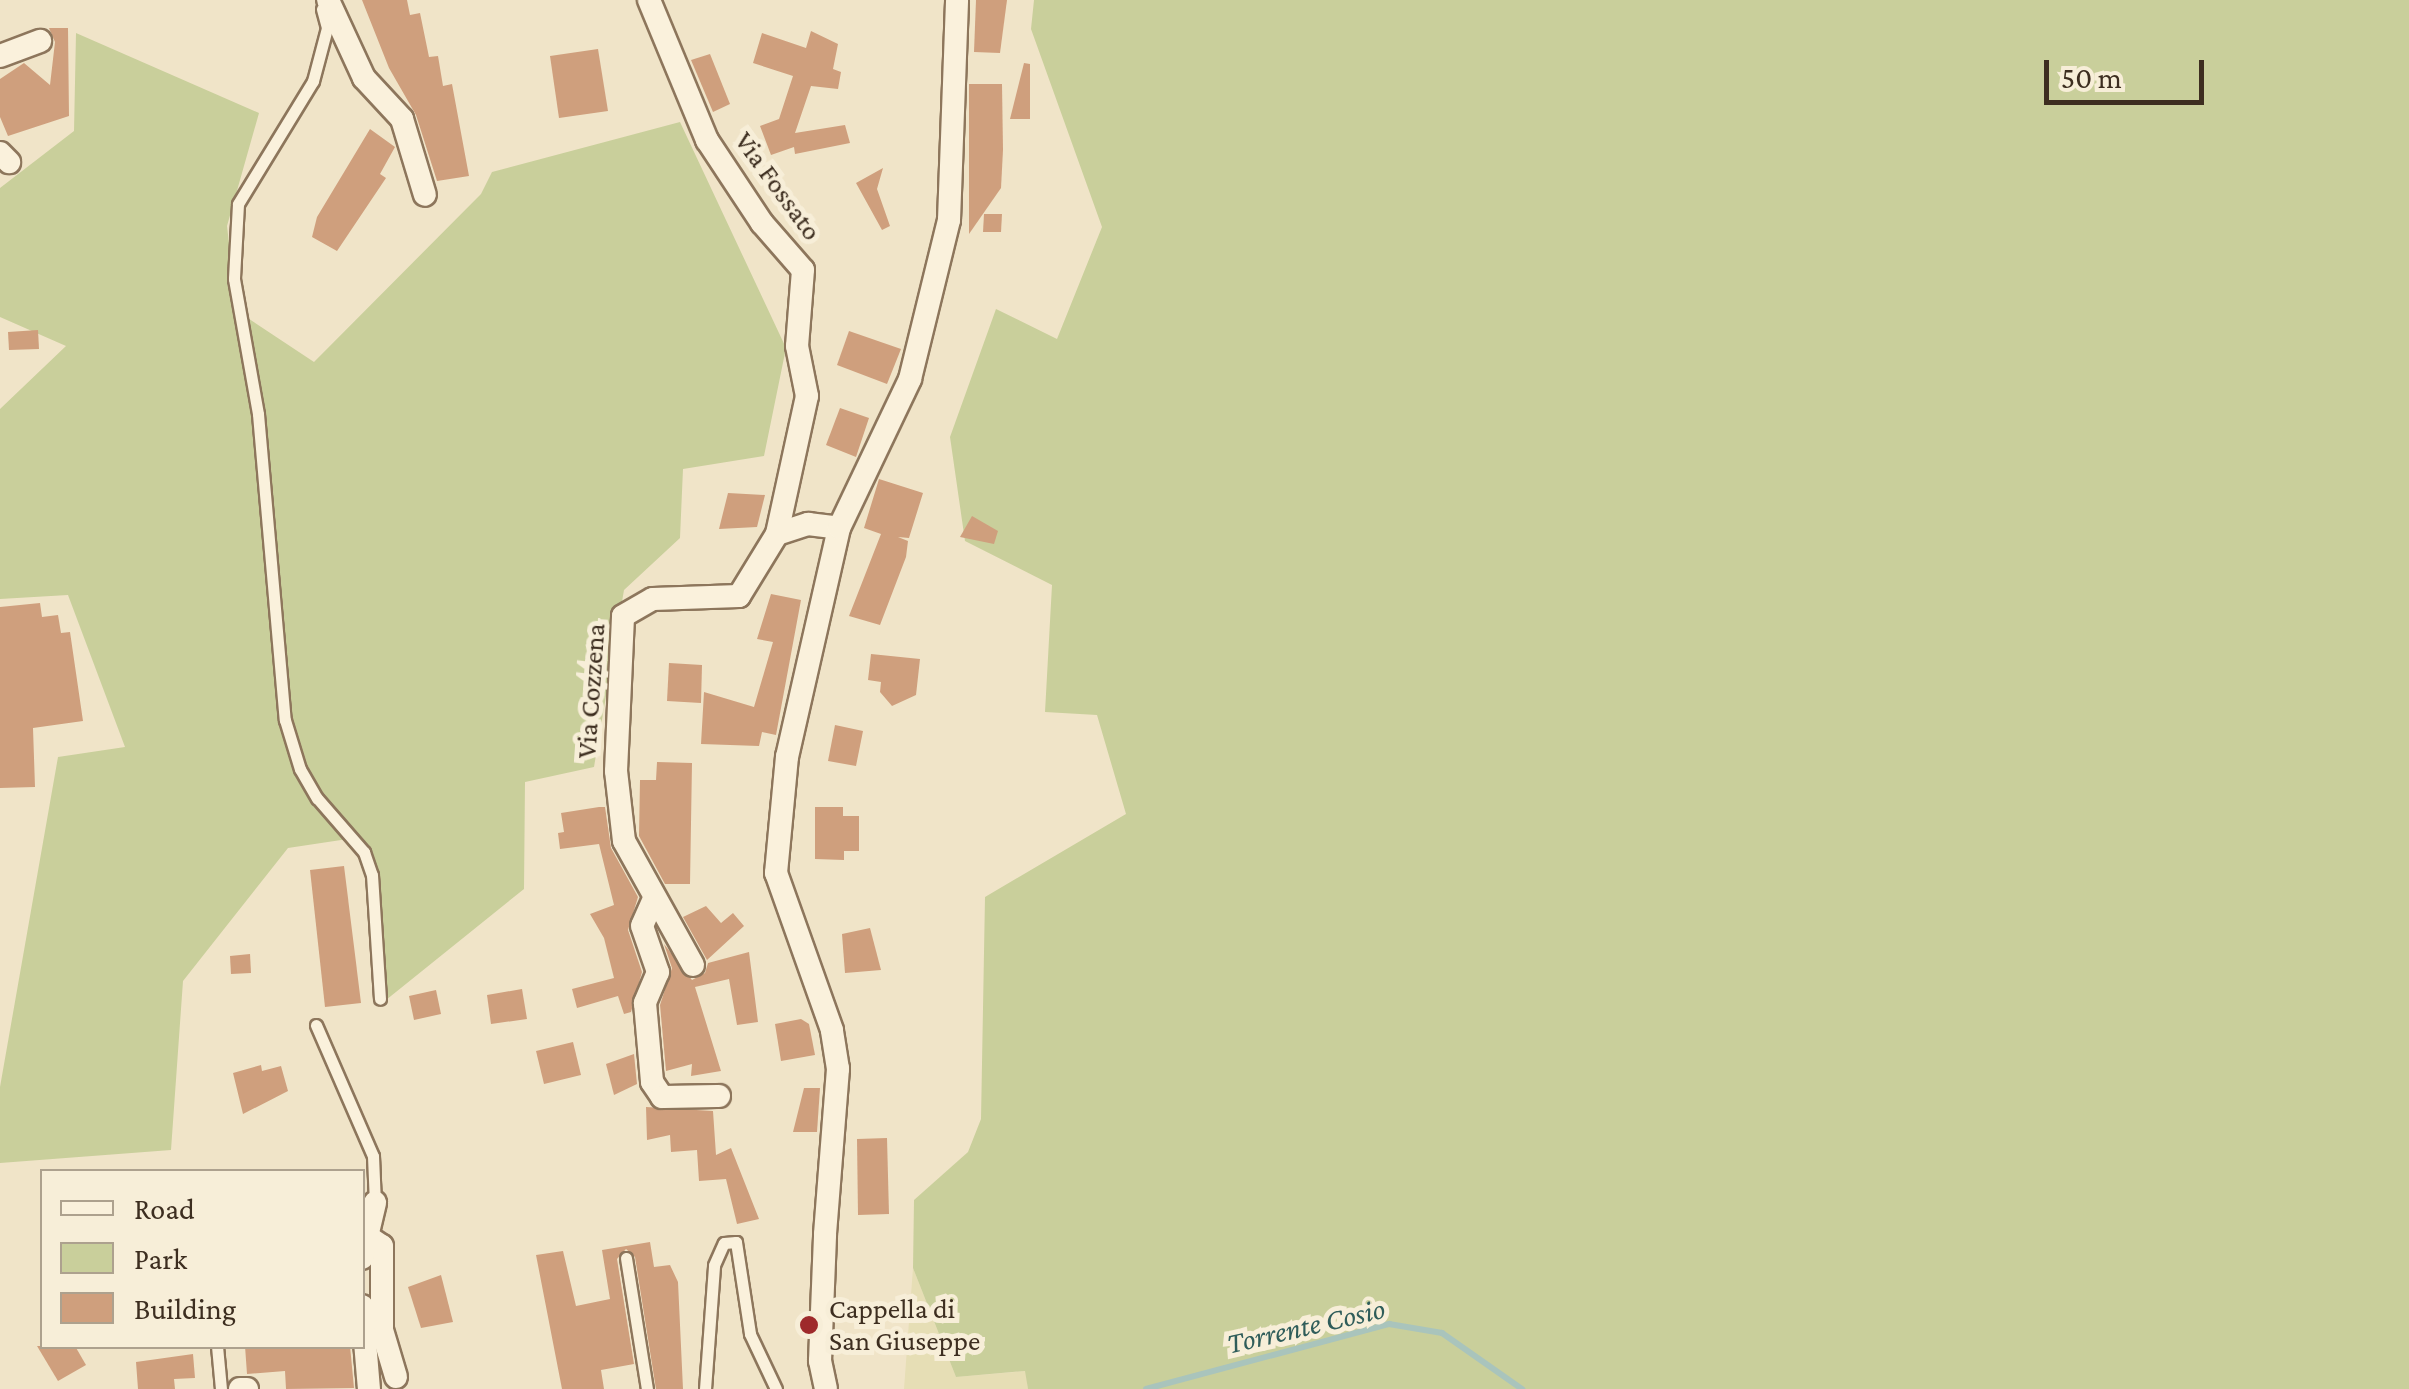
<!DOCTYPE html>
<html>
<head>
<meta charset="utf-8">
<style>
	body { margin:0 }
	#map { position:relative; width:2409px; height:1389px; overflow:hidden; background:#f0e4c8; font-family:"Crimson Pro",serif }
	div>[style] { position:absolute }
	.farmland>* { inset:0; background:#e6deb5 }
	.green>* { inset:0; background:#c9cf9b }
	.stream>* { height:6px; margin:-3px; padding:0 3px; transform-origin:3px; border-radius:3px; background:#a9c4bc }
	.building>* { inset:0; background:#cf9f7d }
	.roads { filter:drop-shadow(2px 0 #8d765c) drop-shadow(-2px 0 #8d765c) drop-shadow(0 2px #8d765c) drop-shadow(0 -2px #8d765c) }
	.service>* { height:11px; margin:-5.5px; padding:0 5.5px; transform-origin:5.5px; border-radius:5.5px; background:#faf1dc }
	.minor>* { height:22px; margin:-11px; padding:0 11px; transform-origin:11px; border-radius:11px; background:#faf1dc }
	.dots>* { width:28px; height:28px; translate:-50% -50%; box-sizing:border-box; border:5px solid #f7eed8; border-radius:50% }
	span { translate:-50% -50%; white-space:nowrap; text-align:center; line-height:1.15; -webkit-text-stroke:10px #f7eed8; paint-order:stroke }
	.street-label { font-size:28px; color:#3d2e20 }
	.poi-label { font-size:28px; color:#3d2e20 }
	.left { translate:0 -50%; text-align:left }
	.water-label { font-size:30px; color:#2f5d5a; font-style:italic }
	.legend { position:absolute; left:40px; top:1169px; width:325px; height:180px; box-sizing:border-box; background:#f7eed8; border:2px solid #ada18e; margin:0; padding:12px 18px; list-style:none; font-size:30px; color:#3d2e20 }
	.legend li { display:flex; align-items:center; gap:20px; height:50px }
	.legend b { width:50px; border:2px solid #ada18e }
	.scale { position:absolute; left:2044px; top:60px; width:160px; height:45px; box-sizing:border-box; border:5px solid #3d2e20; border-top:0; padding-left:12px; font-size:30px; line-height:35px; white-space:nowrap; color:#3d2e20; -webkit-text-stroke:8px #f7eed8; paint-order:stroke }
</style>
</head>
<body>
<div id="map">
	<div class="farmland">
		<i style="clip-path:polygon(913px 1268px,956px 1377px,1026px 1371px,1028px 1389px,904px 1389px)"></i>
	</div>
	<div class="green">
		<i style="clip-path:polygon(1034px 0,2409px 0,2409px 1389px,1028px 1389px,1025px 1371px,956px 1377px,913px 1268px,914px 1200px,968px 1152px,981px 1119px,985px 897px,1126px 814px,1097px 715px,1045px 712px,1052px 585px,965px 541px,950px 437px,996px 309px,1057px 339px,1102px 227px,1031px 29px)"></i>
		<i style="clip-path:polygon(76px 33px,259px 113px,227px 226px,237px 311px,314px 362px,481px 194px,492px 172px,680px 122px,786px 348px,764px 456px,683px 469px,680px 538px,624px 590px,594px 767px,525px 782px,524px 889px,386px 1000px,361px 837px,288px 848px,183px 981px,171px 1150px,0 1163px,0 1087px,58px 757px,125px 747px,68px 595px,0 599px,0 409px,66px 346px,0 317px,0 188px,74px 131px)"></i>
	</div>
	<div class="stream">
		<i style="left:1146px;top:1389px;width:252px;rotate:-15deg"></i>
		<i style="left:1389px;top:1324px;width:54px;rotate:9.6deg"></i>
		<i style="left:1442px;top:1333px;width:98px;rotate:35deg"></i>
	</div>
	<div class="building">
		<i style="clip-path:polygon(362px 0,407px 0,410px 15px,420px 13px,429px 57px,438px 56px,443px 86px,452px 84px,469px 176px,437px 181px,416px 115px,389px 68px)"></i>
		<i style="clip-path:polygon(976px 0,1007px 0,1000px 53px,974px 52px)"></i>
		<i style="clip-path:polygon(49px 28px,68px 28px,69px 116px,8px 136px,0 117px,0 79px,24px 63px,50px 85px,55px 42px)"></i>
		<i style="clip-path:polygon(811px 31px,838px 44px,833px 69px,841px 72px,838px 89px,811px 86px,795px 133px,845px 125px,850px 143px,795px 154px,794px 147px,771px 155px,760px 126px,779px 119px,793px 76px,753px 63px,762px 33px,806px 48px)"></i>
		<i style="clip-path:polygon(598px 49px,608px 111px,559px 118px,550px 56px)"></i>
		<i style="clip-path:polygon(710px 54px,730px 104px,713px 112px,691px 60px)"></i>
		<i style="clip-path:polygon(1024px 63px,1030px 64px,1030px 119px,1010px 119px)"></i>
		<i style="clip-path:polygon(969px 84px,1002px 84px,1003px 150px,1001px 188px,969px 234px)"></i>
		<i style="clip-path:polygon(370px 129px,395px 147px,380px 174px,386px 178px,337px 251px,312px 237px,317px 217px)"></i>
		<i style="clip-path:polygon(883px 168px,877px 189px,890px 226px,882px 230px,856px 183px)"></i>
		<i style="clip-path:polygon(984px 214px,1002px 214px,1001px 232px,983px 232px)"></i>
		<i style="clip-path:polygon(38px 330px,39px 349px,9px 350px,8px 332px)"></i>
		<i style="clip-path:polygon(849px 331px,901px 349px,887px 384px,837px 365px)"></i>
		<i style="clip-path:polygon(840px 408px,869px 418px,856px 457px,826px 445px)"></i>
		<i style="clip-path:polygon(879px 479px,923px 493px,909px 538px,898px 537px,908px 541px,906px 557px,880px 625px,849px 616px,881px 534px,864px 528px)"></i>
		<i style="clip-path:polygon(728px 493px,765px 495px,757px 527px,719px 529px)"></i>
		<i style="clip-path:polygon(972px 516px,998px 531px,994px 544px,960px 537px)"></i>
		<i style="clip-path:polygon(771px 594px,801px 600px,776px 735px,762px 732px,759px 746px,701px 744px,704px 692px,754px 707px,773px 642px,757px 639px)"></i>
		<i style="clip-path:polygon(40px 603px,42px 617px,58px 615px,61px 633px,70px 632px,83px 721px,33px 728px,35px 787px,0 788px,0 607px)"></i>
		<i style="clip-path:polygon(871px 654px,920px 659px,916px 695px,892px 706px,880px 692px,881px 682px,868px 680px)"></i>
		<i style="clip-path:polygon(669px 663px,702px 665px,701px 703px,667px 701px)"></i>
		<i style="clip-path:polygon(835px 725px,863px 731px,856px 766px,828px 761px)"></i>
		<i style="clip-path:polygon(657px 762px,692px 763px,690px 884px,665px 884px,639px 836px,640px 780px,656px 780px)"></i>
		<i style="clip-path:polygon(599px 807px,605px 807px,611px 848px,638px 897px,628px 930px,642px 972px,631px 1012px,624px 1014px,618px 996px,577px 1008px,572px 989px,614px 978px,604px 938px,590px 914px,614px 905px,599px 844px,560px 849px,558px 833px,564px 832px,561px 813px)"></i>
		<i style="clip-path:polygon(815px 807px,843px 807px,843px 816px,859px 816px,859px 851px,844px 851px,844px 860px,815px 859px)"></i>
		<i style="clip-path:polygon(344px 866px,361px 1003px,325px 1007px,310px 870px)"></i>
		<i style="clip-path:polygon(706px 906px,721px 923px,733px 913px,744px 926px,707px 960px,683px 917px)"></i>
		<i style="clip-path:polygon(870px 928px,881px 970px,845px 973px,842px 934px)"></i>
		<i style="clip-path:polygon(664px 944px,692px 980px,705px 973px,708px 963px,749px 952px,758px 1022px,737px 1025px,729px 979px,695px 987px,721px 1071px,691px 1076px,692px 1064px,666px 1071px,660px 1005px,672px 968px)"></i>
		<i style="clip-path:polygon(250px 954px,251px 973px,231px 974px,230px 956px)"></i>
		<i style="clip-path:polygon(522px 989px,527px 1019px,491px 1024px,487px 995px)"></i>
		<i style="clip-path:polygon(436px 990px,441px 1014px,414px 1020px,409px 996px)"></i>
		<i style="clip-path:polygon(801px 1019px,809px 1024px,815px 1055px,781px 1061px,775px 1024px)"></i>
		<i style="clip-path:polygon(573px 1042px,581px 1075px,544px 1084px,536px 1051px)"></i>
		<i style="clip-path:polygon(634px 1054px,637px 1084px,614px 1095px,606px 1064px)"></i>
		<i style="clip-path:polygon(261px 1065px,262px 1071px,281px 1066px,288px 1091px,243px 1114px,233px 1073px)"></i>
		<i style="clip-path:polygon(804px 1088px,820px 1088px,817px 1132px,793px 1132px)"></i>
		<i style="clip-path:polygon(646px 1107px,713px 1111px,716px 1155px,731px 1148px,759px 1219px,737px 1224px,726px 1179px,699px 1181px,697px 1150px,671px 1152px,670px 1135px,647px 1140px)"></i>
		<i style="clip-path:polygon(887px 1138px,889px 1214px,858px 1215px,857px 1139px)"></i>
		<i style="clip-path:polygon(650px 1242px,654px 1267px,670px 1265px,678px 1282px,683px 1389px,656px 1389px,635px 1257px,626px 1249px,617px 1259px,634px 1364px,601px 1370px,604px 1389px,562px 1389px,536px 1255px,563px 1251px,576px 1306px,610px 1299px,602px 1250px)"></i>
		<i style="clip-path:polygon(441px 1275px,453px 1322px,421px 1328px,408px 1287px)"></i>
		<i style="clip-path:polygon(37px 1346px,75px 1346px,86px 1365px,58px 1381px)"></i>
		<i style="clip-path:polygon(245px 1346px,350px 1346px,354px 1388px,286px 1389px,285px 1371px,247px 1374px)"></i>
		<i style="clip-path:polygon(193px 1354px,195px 1378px,174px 1379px,175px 1389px,138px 1389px,136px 1362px)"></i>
	</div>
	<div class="roads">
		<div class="service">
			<i style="left:322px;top:9px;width:20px;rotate:75deg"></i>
			<i style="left:327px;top:28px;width:55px;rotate:104.8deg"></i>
			<i style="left:313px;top:81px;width:144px;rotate:121.4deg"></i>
			<i style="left:238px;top:204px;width:75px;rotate:93.1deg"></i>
			<i style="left:234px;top:279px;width:137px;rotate:79.9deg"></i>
			<i style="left:258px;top:414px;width:307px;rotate:85deg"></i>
			<i style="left:285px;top:720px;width:51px;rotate:73deg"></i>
			<i style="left:300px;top:769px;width:34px;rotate:60deg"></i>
			<i style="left:317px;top:798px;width:72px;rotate:49deg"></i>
			<i style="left:364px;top:852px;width:24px;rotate:71deg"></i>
			<i style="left:372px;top:875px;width:124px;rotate:86.3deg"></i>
			<i style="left:316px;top:1025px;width:143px;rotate:66.5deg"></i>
			<i style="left:373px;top:1156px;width:47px;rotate:87.6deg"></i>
			<i style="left:626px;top:1258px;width:133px;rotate:80.9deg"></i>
			<i style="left:217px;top:1346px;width:43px;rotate:84.7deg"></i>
			<i style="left:705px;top:1389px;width:124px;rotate:-85.8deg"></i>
			<i style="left:714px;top:1265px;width:24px;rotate:-66deg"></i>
			<i style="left:724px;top:1243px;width:12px;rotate:-5deg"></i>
			<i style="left:736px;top:1242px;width:93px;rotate:81.3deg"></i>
			<i style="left:750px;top:1334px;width:61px;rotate:64.7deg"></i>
		</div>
		<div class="minor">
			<i style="left:328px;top:0;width:86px;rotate:65.2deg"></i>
			<i style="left:364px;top:78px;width:56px;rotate:47.2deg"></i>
			<i style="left:402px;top:119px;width:79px;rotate:73.2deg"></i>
			<i style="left:649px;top:0;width:152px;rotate:67.5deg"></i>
			<i style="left:707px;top:140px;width:100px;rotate:56.5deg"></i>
			<i style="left:762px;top:223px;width:62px;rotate:48.9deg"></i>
			<i style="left:803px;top:270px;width:76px;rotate:94.5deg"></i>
			<i style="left:797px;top:346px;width:51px;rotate:78.7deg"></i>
			<i style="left:807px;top:396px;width:141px;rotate:102.3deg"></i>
			<i style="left:0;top:56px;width:43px;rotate:-20.6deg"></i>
			<i style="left:0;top:153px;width:13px;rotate:45deg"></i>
			<i style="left:653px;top:901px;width:27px;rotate:114deg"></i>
			<i style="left:642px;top:926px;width:49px;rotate:70.8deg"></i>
			<i style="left:658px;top:972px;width:34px;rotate:113deg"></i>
			<i style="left:645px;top:1003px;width:79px;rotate:84.9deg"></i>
			<i style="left:652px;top:1082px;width:18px;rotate:56deg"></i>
			<i style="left:662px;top:1097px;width:57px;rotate:-1deg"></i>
			<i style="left:693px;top:965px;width:142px;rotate:-119.1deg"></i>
			<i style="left:624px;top:841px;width:70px;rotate:-96.5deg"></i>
			<i style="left:616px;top:771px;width:155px;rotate:-87.4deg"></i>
			<i style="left:623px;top:616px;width:34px;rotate:-30deg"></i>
			<i style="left:653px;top:599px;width:86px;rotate:-2deg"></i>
			<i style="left:739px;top:596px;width:73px;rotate:-58.5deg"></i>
			<i style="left:777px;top:534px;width:33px;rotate:-18deg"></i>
			<i style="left:808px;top:524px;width:31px;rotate:7deg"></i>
			<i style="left:370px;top:1238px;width:14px;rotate:34deg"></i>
			<i style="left:382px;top:1246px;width:84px;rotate:90deg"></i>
			<i style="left:382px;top:1330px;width:49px;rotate:73.4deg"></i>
			<i style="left:362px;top:1258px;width:57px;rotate:-76.7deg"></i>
			<i style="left:362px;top:1306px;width:83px;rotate:85.2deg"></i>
			<i style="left:240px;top:1389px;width:7px"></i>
			<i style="left:826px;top:1389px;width:29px;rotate:-102deg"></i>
			<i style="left:820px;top:1361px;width:127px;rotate:-87.7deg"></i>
			<i style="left:825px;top:1234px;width:166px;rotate:-85.5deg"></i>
			<i style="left:838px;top:1069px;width:39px;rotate:-99deg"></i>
			<i style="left:832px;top:1030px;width:167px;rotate:-109.6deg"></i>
			<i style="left:776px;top:873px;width:117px;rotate:-84.6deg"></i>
			<i style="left:787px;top:757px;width:235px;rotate:-77.2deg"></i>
			<i style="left:839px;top:528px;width:165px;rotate:-64.5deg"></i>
			<i style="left:910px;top:379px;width:164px;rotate:-76.2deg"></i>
			<i style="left:949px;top:220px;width:220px;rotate:-87.9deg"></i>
		</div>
	</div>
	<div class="dots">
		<i style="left:809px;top:1325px;background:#9e2a2b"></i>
	</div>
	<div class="street-label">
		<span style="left:778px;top:186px;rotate:54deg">Via Fossato</span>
		<span style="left:591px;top:691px;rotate:-86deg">Via Cozzena</span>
	</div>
	<div class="poi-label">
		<span class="left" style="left:829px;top:1325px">Cappella di<br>San Giuseppe</span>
	</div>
	<div class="water-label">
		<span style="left:1306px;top:1326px;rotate:-13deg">Torrente Cosio</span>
	</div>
	<ul class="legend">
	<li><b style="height:12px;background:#faf1dc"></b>Road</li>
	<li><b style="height:28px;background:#c9cf9b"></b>Park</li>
	<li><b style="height:28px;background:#cf9f7d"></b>Building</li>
	</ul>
	<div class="scale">50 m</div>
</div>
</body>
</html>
